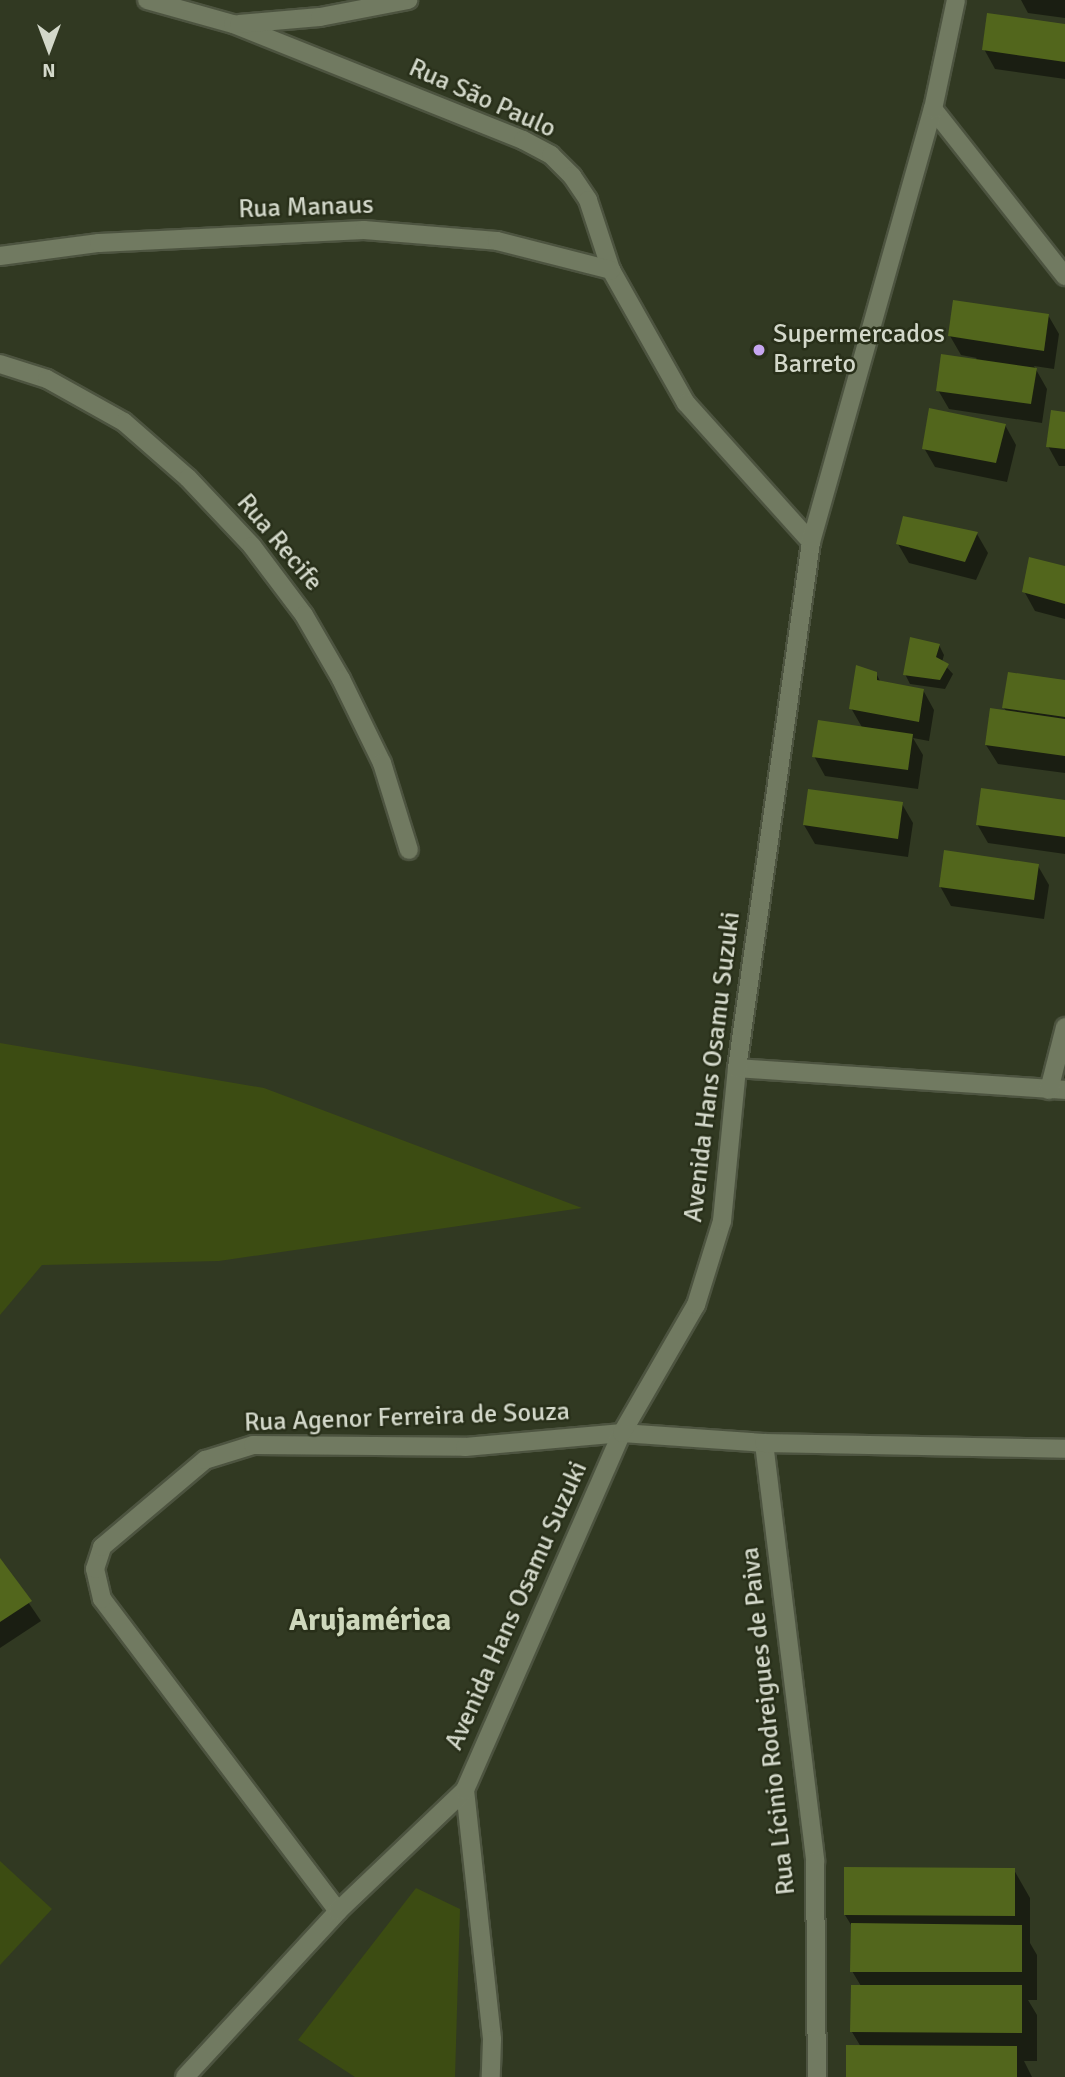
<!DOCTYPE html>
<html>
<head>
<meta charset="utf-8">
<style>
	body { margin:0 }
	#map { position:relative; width:1065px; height:2077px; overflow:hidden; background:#313922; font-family:Signika,sans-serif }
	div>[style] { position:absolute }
	.green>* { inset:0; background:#3c4c12 }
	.shadow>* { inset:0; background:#0007 }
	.building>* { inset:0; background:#52661c }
	.roads { filter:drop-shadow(2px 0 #4d5440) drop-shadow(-2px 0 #4d5440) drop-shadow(0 2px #4d5440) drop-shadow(0 -2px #4d5440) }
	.minor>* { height:18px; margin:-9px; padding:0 9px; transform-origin:9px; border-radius:9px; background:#717a61 }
	.dots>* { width:19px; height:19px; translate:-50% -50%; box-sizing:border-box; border:4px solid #282f19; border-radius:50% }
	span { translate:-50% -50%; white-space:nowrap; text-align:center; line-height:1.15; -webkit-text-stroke:5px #282f19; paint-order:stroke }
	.street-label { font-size:26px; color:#d3d8ca }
	.poi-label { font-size:26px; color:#d3d8ca }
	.left { translate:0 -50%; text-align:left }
	.quarter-label { font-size:30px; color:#ced8bc; font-weight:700 }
	.north { position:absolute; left:14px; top:14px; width:70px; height:70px; -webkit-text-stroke:5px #282f19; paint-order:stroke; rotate:180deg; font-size:19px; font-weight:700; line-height:28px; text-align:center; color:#d3d8ca }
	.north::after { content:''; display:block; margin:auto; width:24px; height:32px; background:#d3d8ca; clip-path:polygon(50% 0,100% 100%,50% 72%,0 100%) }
</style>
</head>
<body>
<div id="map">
	<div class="green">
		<i style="clip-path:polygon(0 1043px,264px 1088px,582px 1208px,219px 1261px,42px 1265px,0 1315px)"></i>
		<i style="clip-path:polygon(0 1861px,52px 1909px,0 1965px)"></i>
		<i style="clip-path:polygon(416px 1888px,460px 1909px,455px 2077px,355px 2077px,298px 2040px)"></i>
	</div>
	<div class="shadow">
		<i style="clip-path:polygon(1021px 0,1065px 0,1065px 18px,1028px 13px)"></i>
		<i style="clip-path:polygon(1065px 26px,1065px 79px,995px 69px,984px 49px)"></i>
		<i style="clip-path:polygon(1048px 315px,1059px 334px,1054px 369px,1034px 366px,1047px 389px,1042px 423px,949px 409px,938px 390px,977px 358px,961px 355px,950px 336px)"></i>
		<i style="clip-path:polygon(1065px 414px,1065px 466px,1059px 466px,1048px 446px)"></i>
		<i style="clip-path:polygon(1005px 425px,1016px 445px,1007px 482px,935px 467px,924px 448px)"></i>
		<i style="clip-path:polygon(904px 518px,977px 534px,988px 553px,976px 580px,909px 563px,898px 544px)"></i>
		<i style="clip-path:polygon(1065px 568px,1065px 619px,1035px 611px,1024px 591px)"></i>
		<i style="clip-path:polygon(939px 645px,944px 655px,942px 662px,953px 674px,945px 689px,910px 684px,905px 674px)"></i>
		<i style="clip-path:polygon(876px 673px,881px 683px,923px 690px,934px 710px,929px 741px,913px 738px,923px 755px,918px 789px,825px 776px,814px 756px,863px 729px,851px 708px)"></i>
		<i style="clip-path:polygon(1065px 682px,1065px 773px,998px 764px,986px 745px,1007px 712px,1004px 708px)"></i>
		<i style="clip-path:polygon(1065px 802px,1065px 854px,988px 843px,977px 824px)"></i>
		<i style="clip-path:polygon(902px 804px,913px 823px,908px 857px,815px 844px,804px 825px)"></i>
		<i style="clip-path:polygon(1038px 866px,1049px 885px,1044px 919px,951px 906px,940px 886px)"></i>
		<i style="clip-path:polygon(0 1561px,41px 1621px,0 1648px)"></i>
		<i style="clip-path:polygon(846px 1869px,1014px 1870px,1030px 1898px,1030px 1943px,1037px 1955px,1037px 2000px,1028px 2000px,1037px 2015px,1037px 2061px,1024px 2061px,1032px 2077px,848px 2077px,861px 2047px,852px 2032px,861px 1986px,852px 1971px,853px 1928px,845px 1915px)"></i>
	</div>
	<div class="building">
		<i style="clip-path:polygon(987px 13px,1065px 24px,1065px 62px,982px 50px)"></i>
		<i style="clip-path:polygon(953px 300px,1049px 314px,1044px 351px,948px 336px)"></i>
		<i style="clip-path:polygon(941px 354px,1037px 368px,1031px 404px,936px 391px)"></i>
		<i style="clip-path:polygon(929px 408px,1006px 424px,996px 463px,922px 449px)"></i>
		<i style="clip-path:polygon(1051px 410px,1065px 412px,1065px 449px,1046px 447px)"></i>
		<i style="clip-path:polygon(903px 516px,978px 532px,965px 562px,896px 544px)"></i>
		<i style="clip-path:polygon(1029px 557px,1065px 566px,1065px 604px,1022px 592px)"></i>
		<i style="clip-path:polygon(910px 637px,940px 644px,936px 657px,949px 664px,940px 680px,903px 675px)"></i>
		<i style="clip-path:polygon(856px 665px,877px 672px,877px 680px,924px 689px,919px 722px,849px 709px)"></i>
		<i style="clip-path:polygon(1008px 672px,1065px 680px,1065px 717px,1002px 708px)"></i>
		<i style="clip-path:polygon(990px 708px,1065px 719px,1065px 756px,985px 745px)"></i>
		<i style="clip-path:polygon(818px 720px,913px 734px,908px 770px,812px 757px)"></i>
		<i style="clip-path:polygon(981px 788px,1065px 800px,1065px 837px,976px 825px)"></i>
		<i style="clip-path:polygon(808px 789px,903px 802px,898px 839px,803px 825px)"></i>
		<i style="clip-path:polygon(944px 850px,1039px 864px,1034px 900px,939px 887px)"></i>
		<i style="clip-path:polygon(0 1558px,32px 1601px,0 1622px)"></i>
		<i style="clip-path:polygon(844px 1867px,1015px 1868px,1015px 1916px,844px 1915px)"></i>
		<i style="clip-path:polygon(851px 1923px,1022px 1925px,1022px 1972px,850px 1972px)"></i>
		<i style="clip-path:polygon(851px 1985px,1022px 1985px,1022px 2033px,850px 2032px)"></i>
		<i style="clip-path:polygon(846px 2045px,1017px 2046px,1017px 2077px,846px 2077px)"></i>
	</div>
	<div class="roads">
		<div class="minor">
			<i style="left:147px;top:0;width:89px;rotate:15.6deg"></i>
			<i style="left:233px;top:24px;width:312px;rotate:21.8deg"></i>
			<i style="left:523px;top:140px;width:32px;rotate:28deg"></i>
			<i style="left:551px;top:155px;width:30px;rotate:45deg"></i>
			<i style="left:572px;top:176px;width:29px;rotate:56deg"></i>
			<i style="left:588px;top:200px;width:74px;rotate:71.8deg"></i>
			<i style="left:611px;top:270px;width:153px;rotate:60.6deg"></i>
			<i style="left:686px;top:403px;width:187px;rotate:48deg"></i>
			<i style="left:239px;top:24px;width:81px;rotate:-4.9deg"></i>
			<i style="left:320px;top:17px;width:90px;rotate:-10.9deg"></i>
			<i style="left:933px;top:109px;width:213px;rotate:51.7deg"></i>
			<i style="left:0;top:256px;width:100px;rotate:-7.5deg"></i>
			<i style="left:99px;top:243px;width:265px;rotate:-2.8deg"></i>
			<i style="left:364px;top:230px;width:133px;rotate:4.7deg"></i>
			<i style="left:497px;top:241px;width:118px;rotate:14.3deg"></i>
			<i style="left:0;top:364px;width:49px;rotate:17.7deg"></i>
			<i style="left:47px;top:379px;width:88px;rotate:29.2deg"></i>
			<i style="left:124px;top:422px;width:85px;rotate:41.2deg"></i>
			<i style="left:188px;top:478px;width:93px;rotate:46.7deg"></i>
			<i style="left:252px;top:546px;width:86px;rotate:53deg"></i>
			<i style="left:304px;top:615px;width:74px;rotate:60deg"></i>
			<i style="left:341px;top:679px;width:93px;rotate:64deg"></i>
			<i style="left:382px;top:763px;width:91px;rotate:72.8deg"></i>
			<i style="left:737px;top:1068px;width:329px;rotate:3.8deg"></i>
			<i style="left:1049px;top:1090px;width:65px;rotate:-75.7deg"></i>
			<i style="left:764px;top:1443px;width:421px;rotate:83deg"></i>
			<i style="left:815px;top:1861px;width:216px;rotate:89.5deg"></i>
			<i style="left:465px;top:1790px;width:251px;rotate:83.8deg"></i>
			<i style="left:492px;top:2040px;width:37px;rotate:92deg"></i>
			<i style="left:338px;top:1911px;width:391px;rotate:-127.1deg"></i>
			<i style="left:102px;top:1599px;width:31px;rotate:-103deg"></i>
			<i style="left:95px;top:1569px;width:23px;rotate:-72deg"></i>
			<i style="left:102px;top:1547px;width:135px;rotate:-40.2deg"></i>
			<i style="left:205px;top:1460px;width:50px;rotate:-17.4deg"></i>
			<i style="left:253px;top:1445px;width:212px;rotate:0.5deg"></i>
			<i style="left:465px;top:1447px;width:158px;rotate:-5.1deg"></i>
			<i style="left:622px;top:1433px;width:142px;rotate:4deg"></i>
			<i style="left:764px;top:1443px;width:301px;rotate:1.1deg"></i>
			<i style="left:185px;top:2077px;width:226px;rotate:-47.3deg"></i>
			<i style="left:338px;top:1911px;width:175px;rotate:-43.6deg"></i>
			<i style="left:465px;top:1790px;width:390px;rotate:-66.3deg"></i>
			<i style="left:622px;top:1433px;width:148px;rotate:-60deg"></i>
			<i style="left:696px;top:1305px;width:88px;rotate:-72.8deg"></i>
			<i style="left:722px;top:1221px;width:154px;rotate:-84.4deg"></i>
			<i style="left:737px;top:1068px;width:531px;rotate:-81.99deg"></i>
			<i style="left:811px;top:542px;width:450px;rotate:-74.3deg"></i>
			<i style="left:933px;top:109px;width:111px;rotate:-78.1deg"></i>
		</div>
	</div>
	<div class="dots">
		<i style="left:759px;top:350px;background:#c6a6f0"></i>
	</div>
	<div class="street-label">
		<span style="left:482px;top:99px;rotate:24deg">Rua São Paulo</span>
		<span style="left:306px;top:208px;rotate:-2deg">Rua Manaus</span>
		<span style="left:279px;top:543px;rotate:50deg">Rua Recife</span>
		<span style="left:713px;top:1067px;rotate:-83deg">Avenida Hans Osamu Suzuki</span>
		<span style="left:407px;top:1418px;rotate:-2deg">Rua Agenor Ferreira de Souza</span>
		<span style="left:517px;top:1606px;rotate:-66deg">Avenida Hans Osamu Suzuki</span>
		<span style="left:769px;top:1721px;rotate:-96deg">Rua Lícinio Rodreigues de Paiva</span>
	</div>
	<div class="poi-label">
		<span class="left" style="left:773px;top:350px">Supermercados<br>Barreto</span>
	</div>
	<div class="quarter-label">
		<span style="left:370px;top:1621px">Arujamérica</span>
	</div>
	<div class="north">N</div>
</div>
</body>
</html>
